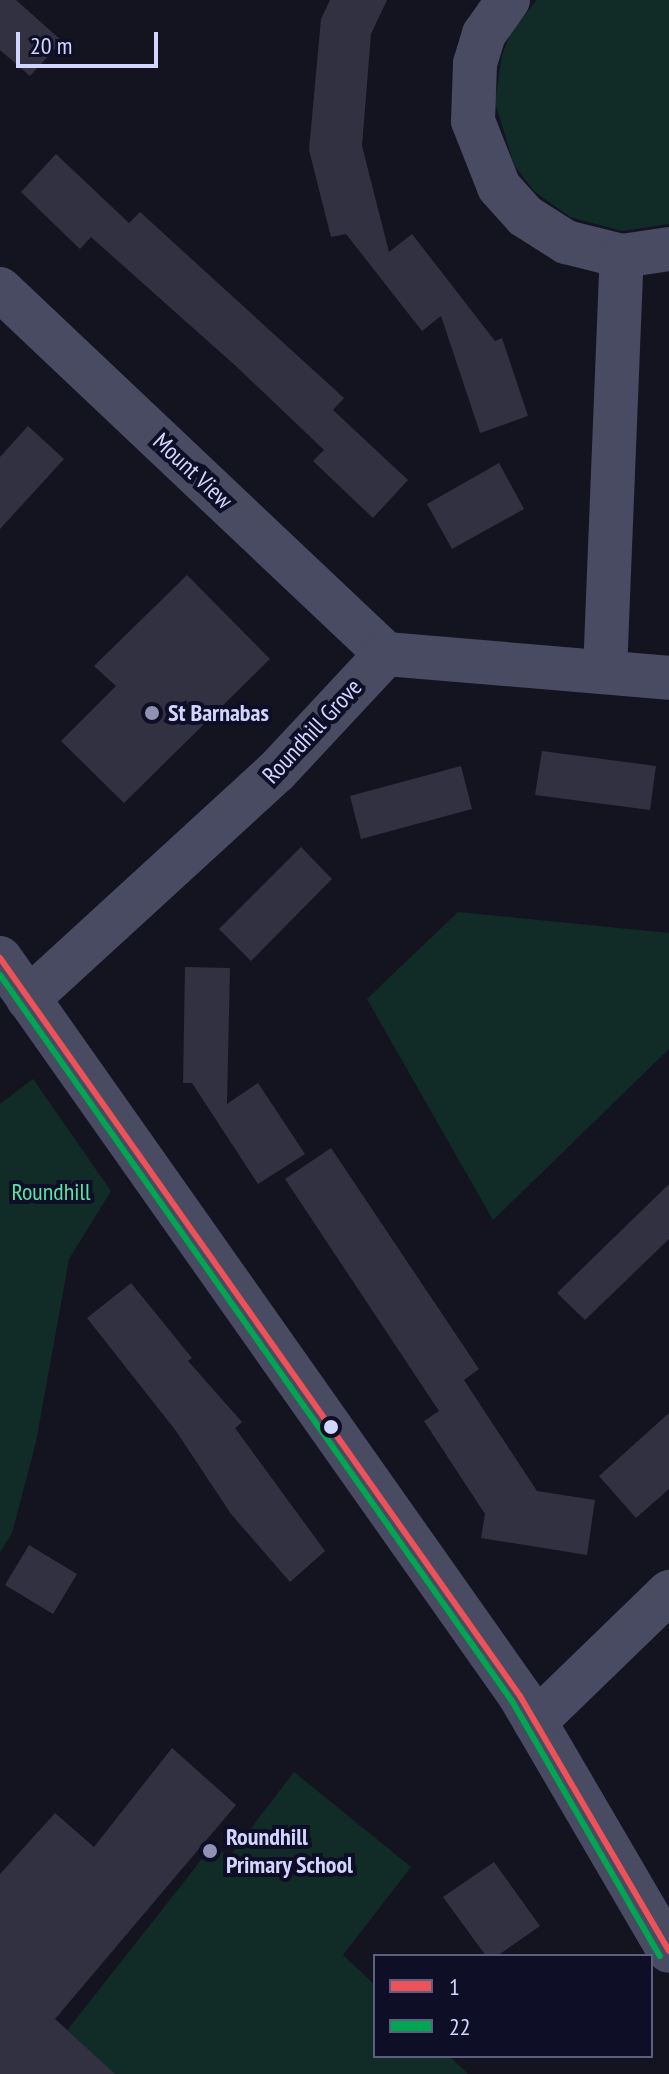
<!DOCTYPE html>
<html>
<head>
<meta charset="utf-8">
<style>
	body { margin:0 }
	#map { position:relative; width:669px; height:2074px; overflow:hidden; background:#141420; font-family:"PT Sans Narrow",sans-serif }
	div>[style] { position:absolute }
	.green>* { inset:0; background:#112c27 }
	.building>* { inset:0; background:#313142 }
	.minor>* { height:44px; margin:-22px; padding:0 22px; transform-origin:22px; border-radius:22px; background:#484b61 }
	.bus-1>* { height:6px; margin:-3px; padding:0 3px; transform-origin:3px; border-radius:3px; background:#ec5257 }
	.bus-2>* { height:6px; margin:-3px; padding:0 3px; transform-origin:3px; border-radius:3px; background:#00a651 }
	.dots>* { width:22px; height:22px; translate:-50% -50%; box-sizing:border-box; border:4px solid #0e0f26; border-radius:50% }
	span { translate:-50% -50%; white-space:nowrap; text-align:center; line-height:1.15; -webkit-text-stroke:8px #0e0f26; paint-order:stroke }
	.street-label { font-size:24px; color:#d2d6ff }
	.poi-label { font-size:24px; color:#d2d6ff; font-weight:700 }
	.left { translate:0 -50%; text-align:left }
	.park-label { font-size:24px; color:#5ae4a5 }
	.legend { position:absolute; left:373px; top:1954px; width:280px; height:104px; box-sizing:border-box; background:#0e0f26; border:2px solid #5c5f7d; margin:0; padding:10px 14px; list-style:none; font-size:24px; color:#d2d6ff }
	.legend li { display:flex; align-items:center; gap:16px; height:40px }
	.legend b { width:40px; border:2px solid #5c5f7d }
	.scale { position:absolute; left:16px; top:32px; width:142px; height:36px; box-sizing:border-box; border:4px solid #d2d6ff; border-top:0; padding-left:10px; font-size:24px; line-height:28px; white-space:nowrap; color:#d2d6ff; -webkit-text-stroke:6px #0e0f26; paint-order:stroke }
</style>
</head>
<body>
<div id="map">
	<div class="green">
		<i style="clip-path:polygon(537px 0,669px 0,669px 224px,622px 231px,570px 217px,534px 191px,514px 165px,495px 102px,502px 55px,511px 32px)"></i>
		<i style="clip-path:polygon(458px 912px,669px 933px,669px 1049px,493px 1220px,367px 999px)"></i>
		<i style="clip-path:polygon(33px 1079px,111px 1191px,69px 1259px,36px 1442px,12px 1533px,0 1552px,0 1104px)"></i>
		<i style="clip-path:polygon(294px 1772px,411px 1867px,343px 1955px,375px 1985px,375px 2056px,449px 2056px,468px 2074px,112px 2074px,65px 2033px,213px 1845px,229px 1857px)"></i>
	</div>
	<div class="building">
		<i style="clip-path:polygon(0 0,16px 0,62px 41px,30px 76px,0 50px)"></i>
		<i style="clip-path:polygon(330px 0,387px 0,371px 34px,362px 146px,389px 252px,412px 234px,495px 341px,502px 338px,528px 416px,480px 433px,441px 316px,422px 331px,346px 234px,331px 237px,309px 150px,321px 19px)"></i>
		<i style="clip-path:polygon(56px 154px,129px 223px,140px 212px,344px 398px,333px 410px,408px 480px,373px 518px,313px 461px,324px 450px,238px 368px,91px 237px,80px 249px,21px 192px)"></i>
		<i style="clip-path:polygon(28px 426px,64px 459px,0 529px,0 457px)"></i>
		<i style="clip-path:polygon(499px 463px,524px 509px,452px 549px,427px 504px)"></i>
		<i style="clip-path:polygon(187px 575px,270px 659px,124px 803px,61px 741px,116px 686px,94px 666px)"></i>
		<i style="clip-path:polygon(542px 751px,656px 766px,650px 810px,535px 795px)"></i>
		<i style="clip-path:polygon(461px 766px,472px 809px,361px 839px,350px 796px)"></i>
		<i style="clip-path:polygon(301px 847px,332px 879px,251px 961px,219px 929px)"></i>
		<i style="clip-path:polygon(185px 967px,230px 968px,227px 1104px,258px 1083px,305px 1154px,258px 1184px,192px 1083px,183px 1083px)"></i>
		<i style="clip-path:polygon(331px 1148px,479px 1369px,464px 1380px,537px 1491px,595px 1500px,587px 1555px,481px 1538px,485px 1514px,424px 1421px,439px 1411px,285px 1179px)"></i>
		<i style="clip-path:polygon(669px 1184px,669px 1239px,585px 1320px,557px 1293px)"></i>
		<i style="clip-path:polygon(131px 1283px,192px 1358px,188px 1361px,242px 1422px,235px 1428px,325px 1551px,290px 1582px,231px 1514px,176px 1431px,87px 1318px)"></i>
		<i style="clip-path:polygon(669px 1413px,669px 1489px,636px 1518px,599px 1476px)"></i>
		<i style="clip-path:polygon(29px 1545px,77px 1574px,53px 1614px,5px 1585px)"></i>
		<i style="clip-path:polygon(172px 1748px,236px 1805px,55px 2019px,115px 2074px,0 2074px,0 1874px,55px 1813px,94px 1847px)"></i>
		<i style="clip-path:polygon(494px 1862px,540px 1926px,497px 1956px,486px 1956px,443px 1897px)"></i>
	</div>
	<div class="minor">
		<i style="left:508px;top:0;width:42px;rotate:125.2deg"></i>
		<i style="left:484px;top:34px;width:31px;rotate:107deg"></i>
		<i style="left:475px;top:64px;width:57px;rotate:92deg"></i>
		<i style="left:473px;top:121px;width:71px;rotate:68.5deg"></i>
		<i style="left:499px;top:187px;width:39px;rotate:48deg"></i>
		<i style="left:525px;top:216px;width:49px;rotate:32.4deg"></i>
		<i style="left:566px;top:242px;width:58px;rotate:14deg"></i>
		<i style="left:622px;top:256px;width:48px;rotate:-8.5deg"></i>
		<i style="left:0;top:289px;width:531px;rotate:43.4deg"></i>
		<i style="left:605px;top:672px;width:416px;rotate:-87.7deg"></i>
		<i style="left:0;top:958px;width:903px;rotate:54.83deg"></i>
		<i style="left:520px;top:1696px;width:295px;rotate:59.7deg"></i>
		<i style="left:28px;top:999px;width:336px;rotate:-42.5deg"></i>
		<i style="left:276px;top:772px;width:161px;rotate:-47deg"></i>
		<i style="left:386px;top:654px;width:284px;rotate:4.8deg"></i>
		<i style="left:535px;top:1722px;width:187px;rotate:-44.1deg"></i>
	</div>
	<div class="bus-1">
		<i style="left:0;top:958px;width:903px;rotate:54.83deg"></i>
		<i style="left:520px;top:1696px;width:295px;rotate:59.7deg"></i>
	</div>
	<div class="bus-2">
		<i style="left:0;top:975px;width:888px;rotate:54.81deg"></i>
		<i style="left:512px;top:1701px;width:295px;rotate:59.9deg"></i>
	</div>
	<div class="dots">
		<i style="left:152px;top:713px;background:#9092b1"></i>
		<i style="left:331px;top:1427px;background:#d2d6ff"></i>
		<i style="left:210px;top:1851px;background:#9092b1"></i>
	</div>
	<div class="street-label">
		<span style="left:193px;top:471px;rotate:43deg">Mount View</span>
		<span style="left:312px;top:731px;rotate:-47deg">Roundhill Grove</span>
	</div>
	<div class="poi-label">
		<span class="left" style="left:168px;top:713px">St Barnabas</span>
		<span class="left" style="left:226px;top:1851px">Roundhill<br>Primary School</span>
	</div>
	<div class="park-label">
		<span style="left:51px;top:1192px">Roundhill</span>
	</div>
	<ul class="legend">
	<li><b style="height:10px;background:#ec5257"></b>1</li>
	<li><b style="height:10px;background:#00a651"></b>22</li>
	</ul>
	<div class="scale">20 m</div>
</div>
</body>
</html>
